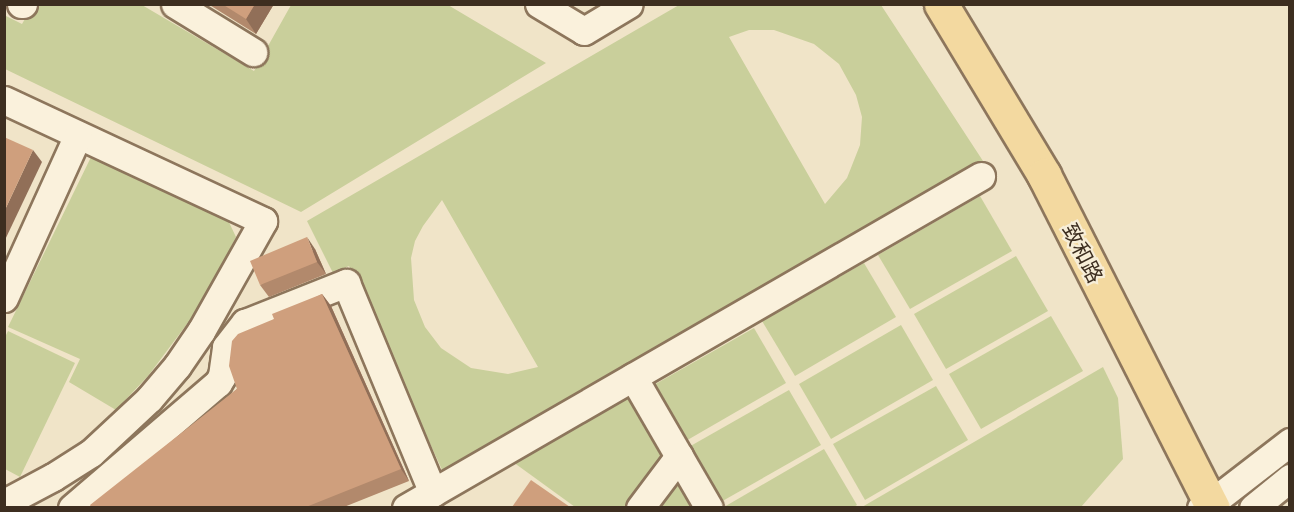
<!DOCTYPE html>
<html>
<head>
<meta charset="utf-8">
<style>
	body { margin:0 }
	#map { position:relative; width:1294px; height:512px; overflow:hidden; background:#f0e4c8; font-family:"IBM Plex Serif","Noto Sans SC",serif }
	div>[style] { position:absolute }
	.green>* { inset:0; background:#c9cf9b }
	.roads { filter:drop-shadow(2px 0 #8d765c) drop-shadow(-2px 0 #8d765c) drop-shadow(0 2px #8d765c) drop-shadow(0 -2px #8d765c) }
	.minor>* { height:27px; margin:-13.5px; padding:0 13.5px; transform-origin:13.5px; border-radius:13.5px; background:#faf1dc }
	.major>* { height:33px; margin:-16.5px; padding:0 16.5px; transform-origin:16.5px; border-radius:16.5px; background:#f3d9a0 }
	.wall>* { inset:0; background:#b2896c }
	.shaded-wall>* { inset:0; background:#916f58 }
	.building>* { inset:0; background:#cf9f7d }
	span { translate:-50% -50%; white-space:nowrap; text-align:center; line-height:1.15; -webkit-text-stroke:4.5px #f7eed8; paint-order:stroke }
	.street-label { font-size:21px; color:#3d2e20 }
	.frame { position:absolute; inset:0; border:6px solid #3d2e20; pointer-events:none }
</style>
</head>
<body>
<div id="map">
	<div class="green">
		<i style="clip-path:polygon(33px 5px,142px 5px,254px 71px,291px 5px,448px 5px,546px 63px,301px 212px,5px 69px,4px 15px,22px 24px)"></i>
		<i style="clip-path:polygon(evenodd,679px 5px,881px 5px,983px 161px,443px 472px,349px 266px,333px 273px,307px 221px,679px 5px,749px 30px,774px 30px,814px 44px,839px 64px,856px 95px,862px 117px,860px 145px,847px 178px,825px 204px,729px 37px,749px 30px,679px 5px,442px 200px,538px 367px,508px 374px,471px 368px,441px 348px,425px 327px,414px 300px,411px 258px,415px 241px,423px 226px,442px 200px)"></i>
		<i style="clip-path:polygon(92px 155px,226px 216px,236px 237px,202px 304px,148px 376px,116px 410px,69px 382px,80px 359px,8px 327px)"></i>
		<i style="clip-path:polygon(980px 196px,1012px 251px,910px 309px,878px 255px)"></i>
		<i style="clip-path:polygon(1016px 256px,1048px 311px,946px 369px,914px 314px)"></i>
		<i style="clip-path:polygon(864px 263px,896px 317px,795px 376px,762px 321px)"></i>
		<i style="clip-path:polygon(1051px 316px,1083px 371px,981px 429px,949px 374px)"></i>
		<i style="clip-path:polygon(901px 325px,933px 380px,831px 439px,799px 384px)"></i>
		<i style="clip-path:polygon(754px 328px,786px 383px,684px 442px,652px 386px)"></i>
		<i style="clip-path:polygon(8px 331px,75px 363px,20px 477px,5px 469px,4px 339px)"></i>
		<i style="clip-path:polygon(1103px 367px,1118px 398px,1123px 459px,1081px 507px,862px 507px)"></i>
		<i style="clip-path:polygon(936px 386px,968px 440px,865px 500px,833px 444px)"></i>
		<i style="clip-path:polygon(789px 390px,821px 445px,719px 503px,687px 448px)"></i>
		<i style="clip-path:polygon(632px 392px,699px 507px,575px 507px,513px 462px)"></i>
		<i style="clip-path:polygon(824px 449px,857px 505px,852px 508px,724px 507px)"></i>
	</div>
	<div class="roads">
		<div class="minor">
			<i style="left:21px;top:4px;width:2px"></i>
			<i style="left:175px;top:4px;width:92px;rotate:31.6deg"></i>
			<i style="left:539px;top:4px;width:52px;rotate:31deg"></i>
			<i style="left:584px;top:31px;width:52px;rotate:-31deg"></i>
			<i style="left:4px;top:100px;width:286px;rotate:25deg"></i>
			<i style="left:263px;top:221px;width:126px;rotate:119.4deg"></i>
			<i style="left:201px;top:331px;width:42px;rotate:124.4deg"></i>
			<i style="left:177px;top:366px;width:43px;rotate:130.3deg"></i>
			<i style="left:149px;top:399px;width:79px;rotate:137deg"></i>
			<i style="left:91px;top:453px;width:45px;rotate:147.7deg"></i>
			<i style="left:53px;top:477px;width:55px;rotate:152deg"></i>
			<i style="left:4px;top:298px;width:179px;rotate:-65.6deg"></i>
			<i style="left:633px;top:377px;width:151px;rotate:59.9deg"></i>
			<i style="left:72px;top:508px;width:192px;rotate:-40.6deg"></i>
			<i style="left:218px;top:383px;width:8px;rotate:-60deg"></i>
			<i style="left:222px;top:376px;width:29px;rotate:-82deg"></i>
			<i style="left:226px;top:347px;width:31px;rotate:-52deg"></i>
			<i style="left:245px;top:323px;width:109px;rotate:-21.6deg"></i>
			<i style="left:346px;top:283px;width:227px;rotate:67.5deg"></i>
			<i style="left:406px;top:508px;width:664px;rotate:-30deg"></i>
			<i style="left:640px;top:508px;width:65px;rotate:-53.1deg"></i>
			<i style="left:1201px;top:508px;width:11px;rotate:-27deg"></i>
			<i style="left:1211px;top:503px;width:100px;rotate:-37.7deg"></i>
			<i style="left:1253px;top:508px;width:48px;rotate:-39deg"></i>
		</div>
		<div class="major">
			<i style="left:941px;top:4px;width:200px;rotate:58.9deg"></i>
			<i style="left:1044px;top:175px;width:373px;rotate:63.1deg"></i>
		</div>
	</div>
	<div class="wall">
		<i style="clip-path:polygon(208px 4px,274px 4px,256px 34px)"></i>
		<i style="clip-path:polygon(315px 249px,326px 274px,269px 297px,260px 285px)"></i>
		<i style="clip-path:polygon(322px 294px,331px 306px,409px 481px,344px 507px,91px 507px,237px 389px,274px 319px)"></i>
	</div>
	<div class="shaded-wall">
		<i style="clip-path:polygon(255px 4px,274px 4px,256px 34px,246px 19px)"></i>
		<i style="clip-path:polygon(33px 150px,42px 162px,4px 242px,4px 212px)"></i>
		<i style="clip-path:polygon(307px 237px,315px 249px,326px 274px,317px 262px)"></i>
		<i style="clip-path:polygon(322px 294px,331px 306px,409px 481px,401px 469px)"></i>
	</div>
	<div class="building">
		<i style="clip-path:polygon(222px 4px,255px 4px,246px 19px)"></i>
		<i style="clip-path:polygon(4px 137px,33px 150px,4px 212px)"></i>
		<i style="clip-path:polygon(307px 237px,317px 262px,260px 285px,250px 261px)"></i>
		<i style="clip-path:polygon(322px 294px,401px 469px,306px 507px,91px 507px,90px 505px,237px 389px,229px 366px,232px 341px,238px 334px,274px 319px,272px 314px)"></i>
		<i style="clip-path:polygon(531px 480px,570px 507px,512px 507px)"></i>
	</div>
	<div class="street-label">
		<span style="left:1083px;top:253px;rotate:63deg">致和路</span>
	</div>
	<div class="frame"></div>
</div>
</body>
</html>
